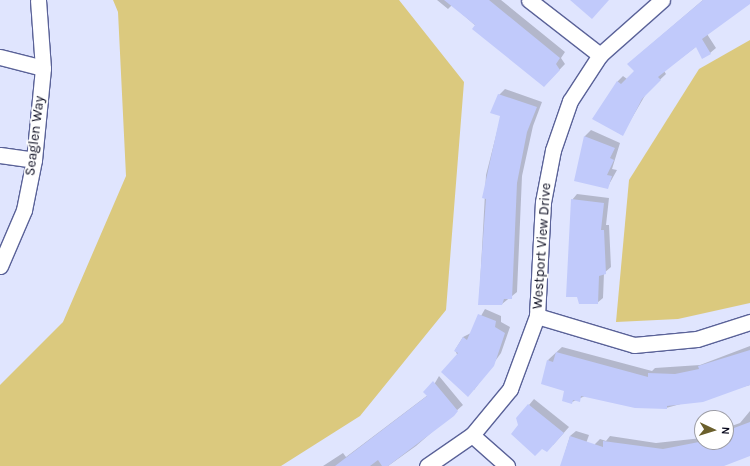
<!DOCTYPE html>
<html>
<head>
<meta charset="utf-8">
<style>
	body { margin:0 }
	#map { position:relative; width:750px; height:466px; overflow:hidden; background:#e0e5fe; font-family:Karla,sans-serif }
	div>[style] { position:absolute }
	.green>* { inset:0; background:#dbc97e }
	.shadow>* { inset:0; background:#0003 }
	.building>* { inset:0; background:#c1cafb }
	.roads { filter:drop-shadow(1px 0 #5a6298) drop-shadow(-1px 0 #5a6298) drop-shadow(0 1px #5a6298) drop-shadow(0 -1px #5a6298) }
	.minor>* { height:15px; margin:-7.5px; padding:0 7.5px; transform-origin:7.5px; border-radius:7.5px; background:#fff }
	span { translate:-50% -50%; white-space:nowrap; text-align:center; line-height:1.15; -webkit-text-stroke:3.5px #fff; paint-order:stroke }
	.street-label { font-size:14px; color:#08091d }
	.north { position:absolute; left:694px; top:410px; width:40px; height:40px; box-sizing:border-box; background:#fff; border:1px solid #9c9da5; border-radius:50%; rotate:94deg; font-size:11px; font-weight:700; line-height:16px; text-align:center; color:#08091d }
	.north::after { content:''; display:block; margin:auto; width:14px; height:18px; background:#6b602c; clip-path:polygon(50% 0,100% 100%,50% 72%,0 100%) }
</style>
</head>
<body>
<div id="map">
	<div class="green">
		<i style="clip-path:polygon(113px 0,399px 0,464px 82px,446px 310px,360px 416px,281px 466px,0 466px,0 385px,63px 322px,126px 176px,118px 12px)"></i>
		<i style="clip-path:polygon(750px 40px,750px 303px,678px 319px,616px 322px,629px 180px,699px 69px)"></i>
	</div>
	<div class="shadow">
		<i style="clip-path:polygon(437px 0,501px 0,565px 52px,561px 58px,565px 64px,544px 86px,452px 5px,448px 9px)"></i>
		<i style="clip-path:polygon(703px 0,750px 0,750px 3px,707px 34px,716px 48px,710px 53px,703px 58px,697px 46px,664px 71px,666px 74px,647px 92px,622px 135px,594px 118px,618px 81px,623px 76px,627px 79px,635px 71px,634px 59px)"></i>
		<i style="clip-path:polygon(505px 89px,542px 102px,533px 126px,522px 176px,517px 292px,502px 304px,479px 304px,486px 175px,501px 116px,499px 95px)"></i>
		<i style="clip-path:polygon(591px 130px,620px 143px,612px 169px,617px 170px,607px 188px,575px 180px,585px 136px)"></i>
		<i style="clip-path:polygon(577px 194px,609px 198px,606px 225px,609px 225px,611px 267px,604px 273px,603px 298px,597px 303px,572px 200px)"></i>
		<i style="clip-path:polygon(485px 309px,501px 316px,501px 322px,510px 327px,501px 353px,474px 390px,455px 350px,463px 337px,471px 333px)"></i>
		<i style="clip-path:polygon(750px 346px,750px 385px,666px 408px,585px 396px,572px 402px,548px 360px,562px 347px,652px 371px,655px 368px,700px 365px)"></i>
		<i style="clip-path:polygon(439px 376px,463px 405px,416px 446px,388px 466px,323px 466px,343px 453px,346px 457px,428px 395px)"></i>
		<i style="clip-path:polygon(534px 399px,569px 427px,553px 445px,529px 405px)"></i>
		<i style="clip-path:polygon(750px 411px,750px 455px,720px 466px,592px 466px,595px 444px,600px 439px,606px 441px,610px 436px,656px 443px,702px 438px,702px 442px,726px 442px,726px 428px,740px 423px)"></i>
		<i style="clip-path:polygon(576px 431px,589px 435px,578px 466px,561px 466px,570px 436px)"></i>
	</div>
	<div class="building">
		<i style="clip-path:polygon(444px 0,489px 0,560px 58px,556px 64px,560px 70px,544px 87px,472px 29px,475px 25px)"></i>
		<i style="clip-path:polygon(570px 0,609px 0,592px 19px)"></i>
		<i style="clip-path:polygon(703px 0,750px 0,750px 4px,702px 39px,711px 54px,702px 59px,696px 47px,658px 77px,661px 80px,642px 99px,623px 136px,592px 119px,617px 81px,621px 84px,634px 71px,627px 64px)"></i>
		<i style="clip-path:polygon(498px 94px,537px 107px,527px 132px,517px 183px,512px 299px,504px 299px,502px 305px,478px 305px,486px 199px,482px 198px,500px 116px,490px 113px)"></i>
		<i style="clip-path:polygon(584px 136px,615px 148px,610px 158px,614px 160px,607px 175px,612px 176px,608px 189px,574px 181px)"></i>
		<i style="clip-path:polygon(571px 199px,604px 203px,601px 230px,604px 230px,606px 274px,599px 276px,598px 304px,579px 304px,577px 297px,566px 297px)"></i>
		<i style="clip-path:polygon(478px 314px,496px 321px,495px 327px,505px 333px,494px 366px,468px 397px,441px 372px,458px 353px,454px 351px,463px 337px,467px 340px)"></i>
		<i style="clip-path:polygon(750px 350px,750px 385px,703px 402px,667px 406px,667px 409px,635px 408px,581px 396px,580px 402px,573px 400px,572px 404px,562px 401px,564px 391px,541px 384px,547px 360px,553px 362px,556px 352px,648px 377px,648px 373px,675px 374px,699px 369px,698px 366px)"></i>
		<i style="clip-path:polygon(433px 381px,458px 411px,454px 416px,388px 466px,382px 466px,378px 460px,370px 466px,335px 466px,427px 396px,423px 392px)"></i>
		<i style="clip-path:polygon(528px 404px,564px 433px,547px 452px,542px 449px,535px 456px,511px 434px,518px 425px,516px 418px)"></i>
		<i style="clip-path:polygon(750px 422px,750px 456px,724px 466px,560px 466px,570px 436px,603px 447px,603px 441px,663px 449px,699px 442px,726px 442px,726px 431px)"></i>
	</div>
	<div class="roads">
		<div class="minor">
			<i style="left:529px;top:0;width:90px;rotate:37.8deg"></i>
			<i style="left:0;top:57px;width:44px;rotate:14.3deg"></i>
			<i style="left:0;top:155px;width:34px;rotate:8deg"></i>
			<i style="left:0;top:266px;width:61px;rotate:-66.8deg"></i>
			<i style="left:24px;top:210px;width:51px;rotate:-78.7deg"></i>
			<i style="left:34px;top:160px;width:92px;rotate:-84.4deg"></i>
			<i style="left:43px;top:68px;width:68px;rotate:-94.2deg"></i>
			<i style="left:537px;top:316px;width:101px;rotate:16.6deg"></i>
			<i style="left:634px;top:345px;width:63px;rotate:-5.4deg"></i>
			<i style="left:697px;top:339px;width:56px;rotate:-17.8deg"></i>
			<i style="left:472px;top:435px;width:47px;rotate:41.5deg"></i>
			<i style="left:427px;top:466px;width:55px;rotate:-34.6deg"></i>
			<i style="left:472px;top:435px;width:60px;rotate:-50.4deg"></i>
			<i style="left:510px;top:389px;width:78px;rotate:-69.7deg"></i>
			<i style="left:537px;top:316px;width:114px;rotate:-87deg"></i>
			<i style="left:543px;top:202px;width:53px;rotate:-79.1deg"></i>
			<i style="left:553px;top:150px;width:52px;rotate:-70.9deg"></i>
			<i style="left:570px;top:101px;width:55px;rotate:-56.9deg"></i>
			<i style="left:600px;top:55px;width:83px;rotate:-41.6deg"></i>
		</div>
	</div>
	<div class="street-label">
		<span style="left:35px;top:136px;rotate:-83deg">Seaglen Way</span>
		<span style="left:542px;top:246px;rotate:-86deg">Westport View Drive</span>
	</div>
	<div class="north">N</div>
</div>
</body>
</html>
